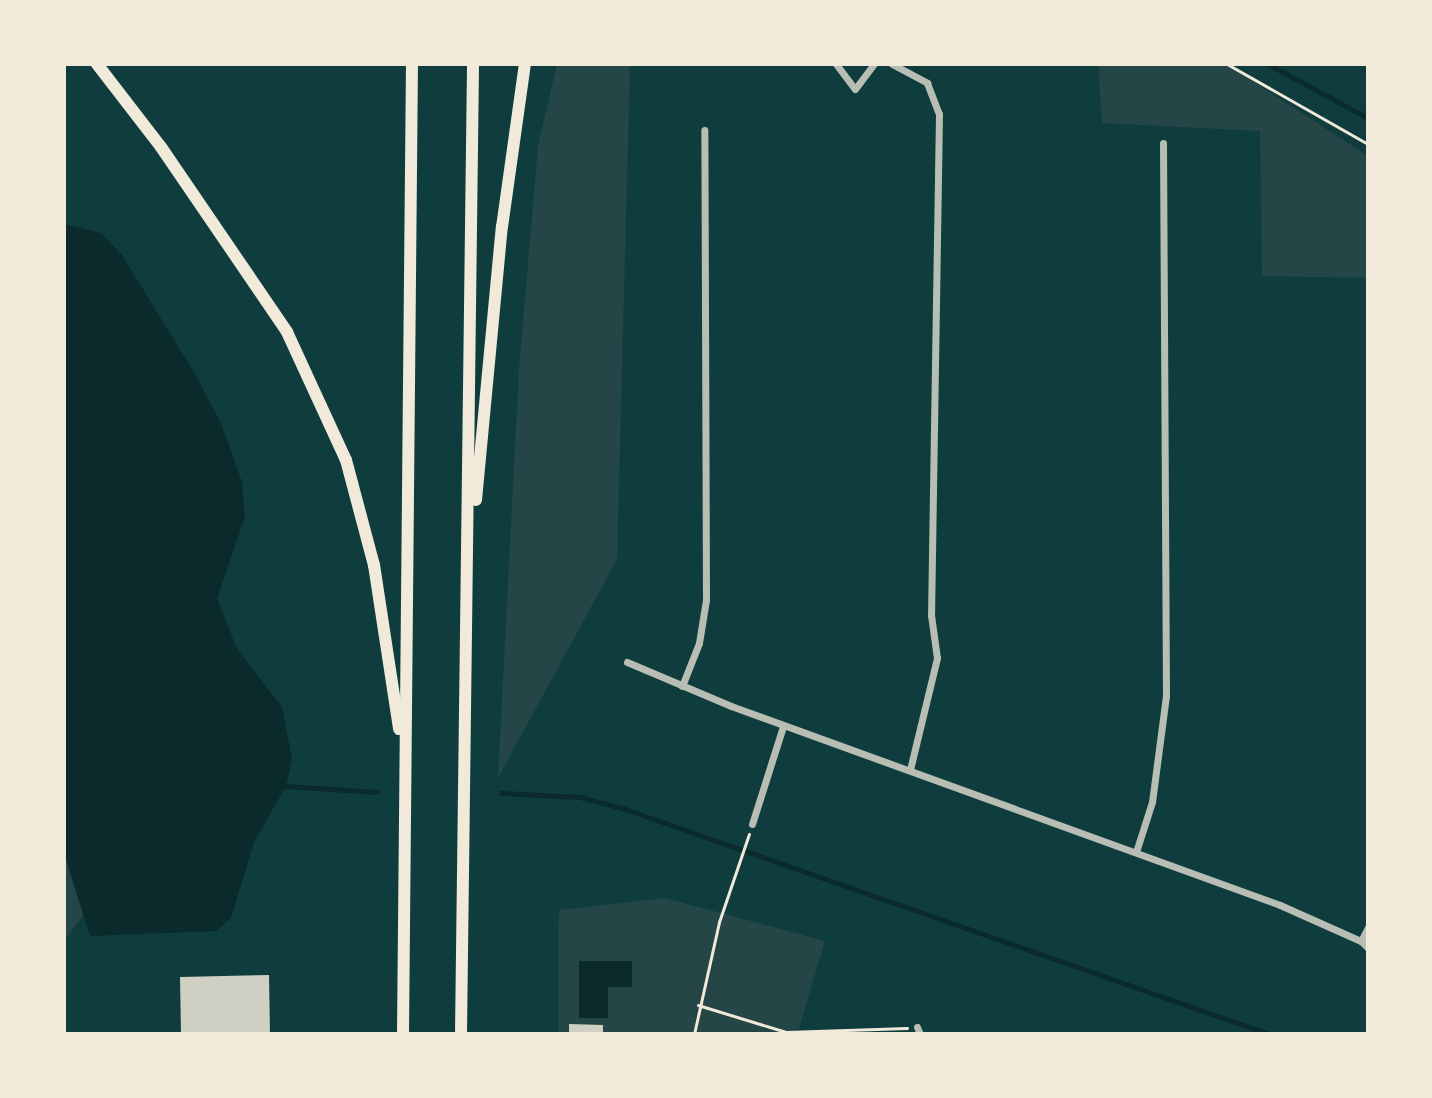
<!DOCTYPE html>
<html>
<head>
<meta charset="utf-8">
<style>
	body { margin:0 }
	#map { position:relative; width:1432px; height:1098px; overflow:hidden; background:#0f3d3e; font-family:"Nunito Sans",sans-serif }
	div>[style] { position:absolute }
	.green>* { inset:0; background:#244646 }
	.water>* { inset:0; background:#0a2a2b }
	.stream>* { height:5px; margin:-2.5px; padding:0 2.5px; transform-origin:2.5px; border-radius:2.5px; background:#0a2a2b }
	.building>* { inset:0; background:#cfcfc3 }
	.path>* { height:3px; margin:-1.5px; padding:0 1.5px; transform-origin:1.5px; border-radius:1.5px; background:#f1e9da }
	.minor>* { height:7px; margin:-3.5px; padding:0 3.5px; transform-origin:3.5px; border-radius:3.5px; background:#b8beb3 }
	.motorway>* { height:12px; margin:-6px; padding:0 6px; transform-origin:6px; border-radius:6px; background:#f1e9da }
	span { translate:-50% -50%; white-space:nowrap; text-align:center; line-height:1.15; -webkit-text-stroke:8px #f1e9da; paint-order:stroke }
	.frame { position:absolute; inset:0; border:66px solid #f1e9da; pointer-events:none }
</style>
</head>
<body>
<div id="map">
	<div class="green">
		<i style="clip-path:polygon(557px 64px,630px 64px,617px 559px,498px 778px,519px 369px,538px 146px)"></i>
		<i style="clip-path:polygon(1098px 64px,1226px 64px,1368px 156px,1368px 278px,1262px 276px,1260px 131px,1102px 123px)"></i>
		<i style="clip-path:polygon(64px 853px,84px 915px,64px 941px)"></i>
		<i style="clip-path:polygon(665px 898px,825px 941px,799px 1028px,789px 1034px,558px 1034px,559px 910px)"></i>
	</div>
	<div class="water">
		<i style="clip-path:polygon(64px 224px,101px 233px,122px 255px,195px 374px,221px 423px,242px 482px,245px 517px,217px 598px,237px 649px,282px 707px,292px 759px,286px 786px,254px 842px,231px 918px,216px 931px,90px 936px,64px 853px)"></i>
		<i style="clip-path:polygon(579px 961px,632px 961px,632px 987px,608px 987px,608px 1018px,579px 1018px)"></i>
	</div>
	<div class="stream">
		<i style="left:1268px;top:64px;width:114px;rotate:28.4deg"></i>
		<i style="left:286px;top:786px;width:91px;rotate:3.8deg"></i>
		<i style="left:501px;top:793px;width:79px;rotate:2.9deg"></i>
		<i style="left:580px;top:797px;width:47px;rotate:14.9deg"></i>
		<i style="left:625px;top:809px;width:682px;rotate:19.26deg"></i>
	</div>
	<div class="building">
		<i style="clip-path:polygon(269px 975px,270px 1034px,181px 1034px,180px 977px)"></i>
		<i style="clip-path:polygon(569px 1024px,603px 1025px,603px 1034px,569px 1034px)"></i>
	</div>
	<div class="path">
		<i style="left:1227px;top:64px;width:162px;rotate:29.6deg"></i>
		<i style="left:698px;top:1005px;width:92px;rotate:17.1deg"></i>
		<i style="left:786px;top:1032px;width:121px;rotate:-1.9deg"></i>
		<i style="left:694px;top:1034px;width:115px;rotate:-77.4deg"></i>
		<i style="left:719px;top:922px;width:93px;rotate:-71.2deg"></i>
	</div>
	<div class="minor">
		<i style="left:836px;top:64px;width:31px;rotate:53deg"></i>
		<i style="left:855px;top:89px;width:31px;rotate:-53deg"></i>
		<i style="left:892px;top:64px;width:40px;rotate:28deg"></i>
		<i style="left:927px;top:83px;width:33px;rotate:69deg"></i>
		<i style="left:939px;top:114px;width:501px;rotate:90.91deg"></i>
		<i style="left:931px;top:615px;width:43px;rotate:82.1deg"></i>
		<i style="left:937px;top:658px;width:115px;rotate:103.6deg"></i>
		<i style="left:627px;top:662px;width:113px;rotate:22.9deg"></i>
		<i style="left:731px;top:706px;width:584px;rotate:19.92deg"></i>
		<i style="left:1280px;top:905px;width:89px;rotate:24deg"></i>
		<i style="left:1361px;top:941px;width:10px;rotate:45deg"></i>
		<i style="left:682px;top:686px;width:46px;rotate:-68.4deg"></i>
		<i style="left:699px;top:643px;width:44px;rotate:-80.8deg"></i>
		<i style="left:706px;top:600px;width:470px;rotate:-90.2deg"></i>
		<i style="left:752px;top:824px;width:103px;rotate:-72.4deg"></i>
		<i style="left:1136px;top:852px;width:52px;rotate:-72.3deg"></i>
		<i style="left:1152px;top:802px;width:107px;rotate:-82.5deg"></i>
		<i style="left:1166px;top:696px;width:553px;rotate:-90.31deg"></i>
		<i style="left:1361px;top:941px;width:16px;rotate:-63deg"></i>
		<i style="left:917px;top:1027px;width:8px;rotate:67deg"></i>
	</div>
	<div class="motorway">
		<i style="left:97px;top:64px;width:105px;rotate:52.4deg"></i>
		<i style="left:161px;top:147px;width:224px;rotate:55.7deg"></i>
		<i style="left:287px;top:332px;width:141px;rotate:65.3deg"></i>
		<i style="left:346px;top:460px;width:109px;rotate:75.1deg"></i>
		<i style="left:374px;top:565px;width:166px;rotate:81.3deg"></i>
		<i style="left:476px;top:500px;width:274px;rotate:-84.6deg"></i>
		<i style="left:502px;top:227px;width:165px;rotate:-82deg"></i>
		<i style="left:403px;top:1034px;width:970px;rotate:-89.47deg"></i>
		<i style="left:461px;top:1034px;width:970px;rotate:-89.29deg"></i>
	</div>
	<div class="frame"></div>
</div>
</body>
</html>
